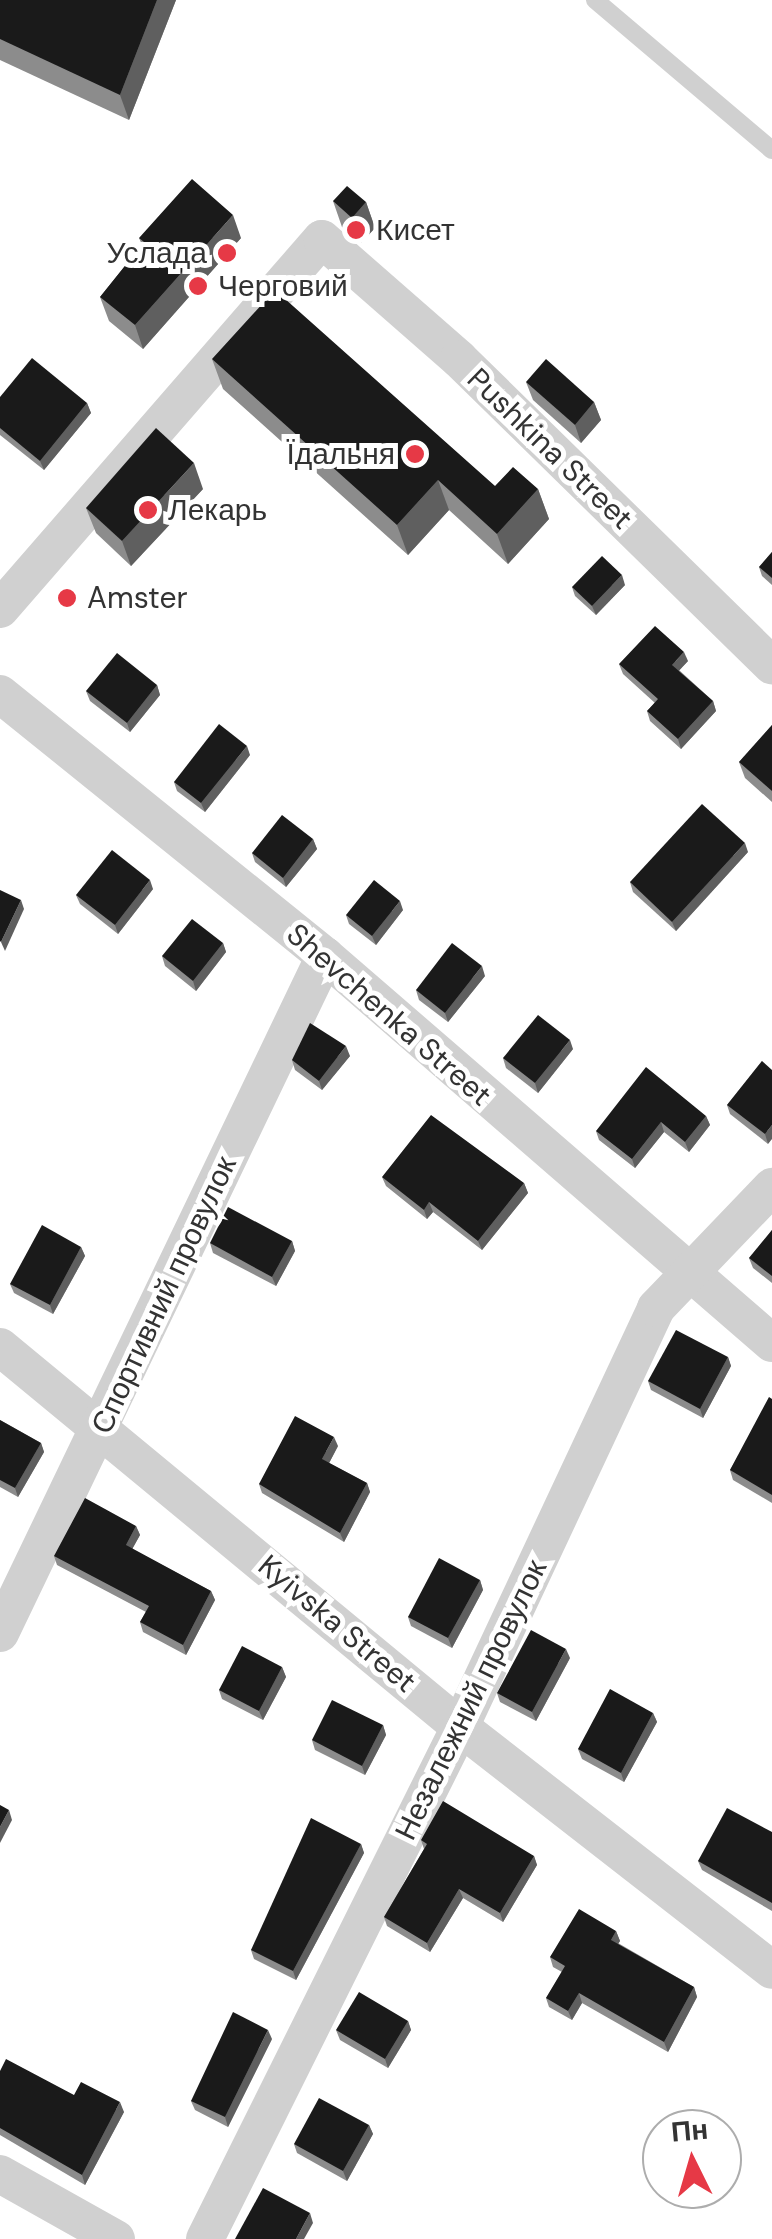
<!DOCTYPE html>
<html>
<head>
<meta charset="utf-8">
<style>
	body { margin:0 }
	#map { position:relative; width:772px; height:2239px; overflow:hidden; background:#fff; font-family:"DM Sans",sans-serif }
	div>[style] { position:absolute }
	.service>* { height:18px; margin:-9px; padding:0 9px; transform-origin:9px; border-radius:9px; background:#d0d0d0 }
	.minor>* { height:38px; margin:-19px; padding:0 19px; transform-origin:19px; border-radius:19px; background:#d0d0d0 }
	.wall>* { inset:0; background:#8c8c8c }
	.shaded-wall>* { inset:0; background:#5f5f5f }
	.building>* { inset:0; background:#1a1a1a }
	.dots>* { width:28px; height:28px; translate:-50% -50%; box-sizing:border-box; border:5px solid #fff; border-radius:50% }
	span { translate:-50% -50%; white-space:nowrap; text-align:center; line-height:1.15; -webkit-text-stroke:10px #fff; paint-order:stroke }
	.poi-label { font-size:30px; color:#333 }
	.left { translate:0 -50%; text-align:left }
	.right { translate:-100% -50%; text-align:right }
	.street-label { font-size:30px; color:#333 }
	.north { position:absolute; left:642px; top:2109px; width:100px; height:100px; box-sizing:border-box; background:#fff; border:2px solid #adadad; border-radius:50%; rotate:355deg; font-size:28px; font-weight:700; line-height:40px; text-align:center; color:#333 }
	.north::after { content:''; display:block; margin:auto; width:35px; height:45px; background:#e63946; clip-path:polygon(50% 0,100% 100%,50% 72%,0 100%) }
</style>
</head>
<body>
<div id="map">
	<div class="service">
		<i style="left:595px;top:0;width:232px;rotate:40.3deg"></i>
	</div>
	<div class="minor">
		<i style="left:0;top:609px;width:490px;rotate:-49deg"></i>
		<i style="left:322px;top:239px;width:182px;rotate:41.2deg"></i>
		<i style="left:459px;top:359px;width:438px;rotate:44.4deg"></i>
		<i style="left:0;top:694px;width:417px;rotate:38.9deg"></i>
		<i style="left:325px;top:956px;width:591px;rotate:40.89deg"></i>
		<i style="left:0;top:1347px;width:597px;rotate:39.56deg"></i>
		<i style="left:460px;top:1727px;width:395px;rotate:37.9deg"></i>
		<i style="left:0;top:1633px;width:751px;rotate:-64.36deg"></i>
		<i style="left:0;top:2174px;width:133px;rotate:29.3deg"></i>
		<i style="left:205px;top:2239px;width:572px;rotate:-63.52deg"></i>
		<i style="left:460px;top:1727px;width:463px;rotate:-64.9deg"></i>
		<i style="left:656px;top:1308px;width:168px;rotate:-46.2deg"></i>
	</div>
	<div class="wall">
		<i style="clip-path:polygon(0 0,176px 0,129px 120px,0 60px)"></i>
		<i style="clip-path:polygon(333px 201px,366px 202px,375px 228px,361px 243px,342px 227px)"></i>
		<i style="clip-path:polygon(139px 238px,241px 238px,143px 349px,109px 321px,100px 297px,142px 245px)"></i>
		<i style="clip-path:polygon(212px 359px,495px 486px,538px 489px,549px 519px,508px 564px,449px 510px,408px 555px,223px 389px)"></i>
		<i style="clip-path:polygon(526px 382px,594px 402px,601px 420px,581px 443px,533px 400px)"></i>
		<i style="clip-path:polygon(0 397px,87px 403px,91px 413px,44px 470px,0 435px)"></i>
		<i style="clip-path:polygon(203px 489px,131px 566px,96px 533px,86px 508px)"></i>
		<i style="clip-path:polygon(772px 552px,772px 585px,762px 576px,759px 567px)"></i>
		<i style="clip-path:polygon(625px 585px,596px 615px,575px 596px,572px 587px)"></i>
		<i style="clip-path:polygon(688px 661px,679px 670px,713px 701px,716px 711px,681px 749px,650px 721px,647px 711px,655px 703px,623px 674px,619px 664px)"></i>
		<i style="clip-path:polygon(157px 685px,160px 695px,130px 732px,90px 701px,86px 691px)"></i>
		<i style="clip-path:polygon(772px 725px,772px 802px,745px 778px,739px 762px)"></i>
		<i style="clip-path:polygon(250px 755px,205px 812px,177px 791px,174px 782px)"></i>
		<i style="clip-path:polygon(313px 839px,317px 849px,286px 887px,255px 862px,252px 853px)"></i>
		<i style="clip-path:polygon(748px 852px,676px 931px,633px 892px,630px 882px)"></i>
		<i style="clip-path:polygon(153px 889px,118px 934px,80px 904px,76px 895px)"></i>
		<i style="clip-path:polygon(403px 910px,376px 945px,349px 924px,346px 915px)"></i>
		<i style="clip-path:polygon(223px 943px,226px 952px,196px 991px,165px 966px,162px 956px)"></i>
		<i style="clip-path:polygon(485px 976px,448px 1022px,419px 1000px,416px 990px)"></i>
		<i style="clip-path:polygon(573px 1049px,538px 1093px,506px 1068px,503px 1058px)"></i>
		<i style="clip-path:polygon(350px 1056px,322px 1090px,295px 1070px,292px 1060px)"></i>
		<i style="clip-path:polygon(762px 1061px,768px 1144px,730px 1114px,727px 1105px)"></i>
		<i style="clip-path:polygon(706px 1116px,710px 1125px,689px 1152px,664px 1132px,635px 1168px,599px 1140px,596px 1131px)"></i>
		<i style="clip-path:polygon(382px 1177px,524px 1183px,528px 1193px,482px 1250px,433px 1212px,427px 1219px,386px 1186px)"></i>
		<i style="clip-path:polygon(772px 1230px,772px 1283px,753px 1268px,749px 1258px)"></i>
		<i style="clip-path:polygon(292px 1241px,295px 1251px,276px 1286px,213px 1253px,210px 1243px)"></i>
		<i style="clip-path:polygon(81px 1247px,85px 1256px,53px 1314px,14px 1293px,10px 1284px)"></i>
		<i style="clip-path:polygon(728px 1357px,731px 1366px,703px 1418px,651px 1390px,648px 1381px)"></i>
		<i style="clip-path:polygon(772px 1399px,772px 1503px,733px 1480px,730px 1470px)"></i>
		<i style="clip-path:polygon(0 1420px,41px 1443px,44px 1452px,18px 1497px,0 1487px)"></i>
		<i style="clip-path:polygon(338px 1446px,329px 1463px,367px 1483px,370px 1492px,344px 1542px,262px 1493px,259px 1484px)"></i>
		<i style="clip-path:polygon(136px 1526px,140px 1535px,132px 1549px,211px 1591px,215px 1600px,186px 1655px,143px 1632px,140px 1622px,146px 1612px,57px 1565px,54px 1556px)"></i>
		<i style="clip-path:polygon(480px 1580px,483px 1590px,452px 1648px,411px 1626px,408px 1617px)"></i>
		<i style="clip-path:polygon(570px 1658px,536px 1721px,500px 1702px,497px 1693px)"></i>
		<i style="clip-path:polygon(282px 1667px,286px 1677px,263px 1720px,222px 1699px,219px 1690px)"></i>
		<i style="clip-path:polygon(653px 1713px,657px 1722px,624px 1782px,582px 1759px,578px 1749px)"></i>
		<i style="clip-path:polygon(383px 1725px,386px 1735px,365px 1775px,315px 1750px,312px 1740px)"></i>
		<i style="clip-path:polygon(772px 1832px,772px 1911px,702px 1870px,698px 1861px)"></i>
		<i style="clip-path:polygon(421px 1840px,534px 1856px,537px 1865px,503px 1922px,463px 1898px,430px 1952px,387px 1926px,384px 1917px,424px 1849px)"></i>
		<i style="clip-path:polygon(361px 1844px,364px 1853px,296px 1980px,254px 1959px,251px 1950px)"></i>
		<i style="clip-path:polygon(616px 1931px,620px 1941px,618px 1943px,694px 1987px,697px 1997px,668px 2052px,582px 2003px,572px 2020px,549px 2007px,546px 1998px,562px 1972px,553px 1967px,550px 1957px)"></i>
		<i style="clip-path:polygon(408px 2021px,411px 2030px,388px 2068px,340px 2040px,336px 2030px)"></i>
		<i style="clip-path:polygon(272px 2039px,228px 2127px,195px 2110px,191px 2101px)"></i>
		<i style="clip-path:polygon(0 2071px,124px 2112px,85px 2185px,0 2135px)"></i>
		<i style="clip-path:polygon(369px 2125px,373px 2134px,347px 2181px,297px 2153px,294px 2144px)"></i>
	</div>
	<div class="shaded-wall">
		<i style="clip-path:polygon(157px 0,176px 0,129px 120px,120px 95px)"></i>
		<i style="clip-path:polygon(366px 202px,375px 228px,361px 243px,352px 218px)"></i>
		<i style="clip-path:polygon(233px 215px,241px 238px,143px 349px,135px 325px)"></i>
		<i style="clip-path:polygon(594px 402px,601px 420px,581px 443px,575px 425px)"></i>
		<i style="clip-path:polygon(87px 403px,91px 413px,44px 470px,40px 461px)"></i>
		<i style="clip-path:polygon(194px 463px,203px 489px,131px 566px,122px 541px)"></i>
		<i style="clip-path:polygon(438px 480px,449px 510px,408px 555px,397px 525px)"></i>
		<i style="clip-path:polygon(538px 489px,549px 519px,508px 564px,497px 534px)"></i>
		<i style="clip-path:polygon(622px 575px,625px 585px,596px 615px,592px 606px)"></i>
		<i style="clip-path:polygon(684px 652px,688px 661px,676px 674px,672px 665px)"></i>
		<i style="clip-path:polygon(157px 685px,160px 695px,130px 732px,127px 723px)"></i>
		<i style="clip-path:polygon(713px 701px,716px 711px,681px 749px,678px 739px)"></i>
		<i style="clip-path:polygon(247px 746px,250px 755px,205px 812px,201px 803px)"></i>
		<i style="clip-path:polygon(313px 839px,317px 849px,286px 887px,283px 878px)"></i>
		<i style="clip-path:polygon(745px 843px,748px 852px,676px 931px,672px 922px)"></i>
		<i style="clip-path:polygon(150px 880px,153px 889px,118px 934px,115px 925px)"></i>
		<i style="clip-path:polygon(21px 900px,24px 909px,5px 951px,1px 942px)"></i>
		<i style="clip-path:polygon(400px 901px,403px 910px,376px 945px,372px 936px)"></i>
		<i style="clip-path:polygon(223px 943px,226px 952px,196px 991px,193px 981px)"></i>
		<i style="clip-path:polygon(482px 966px,485px 976px,448px 1022px,445px 1013px)"></i>
		<i style="clip-path:polygon(570px 1040px,573px 1049px,538px 1093px,535px 1083px)"></i>
		<i style="clip-path:polygon(346px 1046px,350px 1056px,322px 1090px,319px 1081px)"></i>
		<i style="clip-path:polygon(706px 1116px,710px 1125px,689px 1152px,685px 1142px)"></i>
		<i style="clip-path:polygon(661px 1122px,664px 1132px,635px 1168px,632px 1159px)"></i>
		<i style="clip-path:polygon(772px 1125px,772px 1139px,768px 1144px,765px 1134px)"></i>
		<i style="clip-path:polygon(524px 1183px,528px 1193px,482px 1250px,478px 1241px)"></i>
		<i style="clip-path:polygon(429px 1202px,433px 1212px,427px 1219px,424px 1210px)"></i>
		<i style="clip-path:polygon(292px 1241px,295px 1251px,276px 1286px,272px 1277px)"></i>
		<i style="clip-path:polygon(81px 1247px,85px 1256px,53px 1314px,50px 1305px)"></i>
		<i style="clip-path:polygon(728px 1357px,731px 1366px,703px 1418px,700px 1409px)"></i>
		<i style="clip-path:polygon(334px 1437px,338px 1446px,326px 1469px,322px 1459px)"></i>
		<i style="clip-path:polygon(41px 1443px,44px 1452px,18px 1497px,15px 1488px)"></i>
		<i style="clip-path:polygon(367px 1483px,370px 1492px,344px 1542px,340px 1533px)"></i>
		<i style="clip-path:polygon(136px 1526px,140px 1535px,129px 1555px,126px 1545px)"></i>
		<i style="clip-path:polygon(480px 1580px,483px 1590px,452px 1648px,448px 1638px)"></i>
		<i style="clip-path:polygon(211px 1591px,215px 1600px,186px 1655px,183px 1645px)"></i>
		<i style="clip-path:polygon(566px 1649px,570px 1658px,536px 1721px,532px 1712px)"></i>
		<i style="clip-path:polygon(282px 1667px,286px 1677px,263px 1720px,259px 1711px)"></i>
		<i style="clip-path:polygon(653px 1713px,657px 1722px,624px 1782px,621px 1773px)"></i>
		<i style="clip-path:polygon(383px 1725px,386px 1735px,365px 1775px,362px 1766px)"></i>
		<i style="clip-path:polygon(9px 1810px,12px 1820px,0 1843px,0 1827px)"></i>
		<i style="clip-path:polygon(361px 1844px,364px 1853px,296px 1980px,293px 1971px)"></i>
		<i style="clip-path:polygon(534px 1856px,537px 1865px,503px 1922px,500px 1913px)"></i>
		<i style="clip-path:polygon(459px 1889px,463px 1898px,430px 1952px,427px 1943px)"></i>
		<i style="clip-path:polygon(616px 1931px,620px 1941px,615px 1949px,611px 1940px)"></i>
		<i style="clip-path:polygon(694px 1987px,697px 1997px,668px 2052px,664px 2042px)"></i>
		<i style="clip-path:polygon(579px 1993px,582px 2003px,572px 2020px,568px 2011px)"></i>
		<i style="clip-path:polygon(408px 2021px,411px 2030px,388px 2068px,385px 2059px)"></i>
		<i style="clip-path:polygon(268px 2030px,272px 2039px,228px 2127px,225px 2117px)"></i>
		<i style="clip-path:polygon(120px 2102px,124px 2112px,85px 2185px,82px 2175px)"></i>
		<i style="clip-path:polygon(369px 2125px,373px 2134px,347px 2181px,343px 2171px)"></i>
		<i style="clip-path:polygon(310px 2213px,313px 2223px,304px 2239px,296px 2239px)"></i>
	</div>
	<div class="building">
		<i style="clip-path:polygon(0 0,157px 0,120px 95px,0 39px)"></i>
		<i style="clip-path:polygon(192px 179px,233px 215px,135px 325px,100px 297px,144px 242px,139px 238px)"></i>
		<i style="clip-path:polygon(347px 186px,366px 202px,352px 218px,333px 201px)"></i>
		<i style="clip-path:polygon(275px 290px,495px 486px,513px 467px,538px 489px,497px 534px,438px 480px,397px 525px,212px 359px)"></i>
		<i style="clip-path:polygon(32px 358px,87px 403px,40px 461px,0 428px,0 397px)"></i>
		<i style="clip-path:polygon(546px 359px,594px 402px,575px 425px,526px 382px)"></i>
		<i style="clip-path:polygon(156px 428px,194px 463px,122px 541px,86px 508px)"></i>
		<i style="clip-path:polygon(772px 552px,772px 578px,759px 567px)"></i>
		<i style="clip-path:polygon(602px 556px,622px 575px,592px 606px,572px 587px)"></i>
		<i style="clip-path:polygon(655px 626px,684px 652px,672px 665px,713px 701px,678px 739px,647px 711px,658px 699px,619px 664px)"></i>
		<i style="clip-path:polygon(117px 653px,157px 685px,127px 723px,86px 691px)"></i>
		<i style="clip-path:polygon(219px 724px,247px 746px,201px 803px,174px 782px)"></i>
		<i style="clip-path:polygon(772px 725px,772px 791px,739px 762px)"></i>
		<i style="clip-path:polygon(702px 804px,745px 843px,672px 922px,630px 882px)"></i>
		<i style="clip-path:polygon(282px 815px,313px 839px,283px 878px,252px 853px)"></i>
		<i style="clip-path:polygon(112px 850px,150px 880px,115px 925px,76px 895px)"></i>
		<i style="clip-path:polygon(374px 880px,400px 901px,372px 936px,346px 915px)"></i>
		<i style="clip-path:polygon(0 890px,21px 900px,1px 942px,0 941px)"></i>
		<i style="clip-path:polygon(192px 919px,223px 943px,193px 981px,162px 956px)"></i>
		<i style="clip-path:polygon(452px 943px,482px 966px,445px 1013px,416px 990px)"></i>
		<i style="clip-path:polygon(538px 1015px,570px 1040px,535px 1083px,503px 1058px)"></i>
		<i style="clip-path:polygon(310px 1023px,346px 1046px,319px 1081px,292px 1060px)"></i>
		<i style="clip-path:polygon(762px 1061px,772px 1070px,772px 1125px,765px 1134px,727px 1105px)"></i>
		<i style="clip-path:polygon(646px 1067px,706px 1116px,685px 1142px,661px 1122px,632px 1159px,596px 1131px)"></i>
		<i style="clip-path:polygon(431px 1115px,524px 1183px,478px 1241px,429px 1202px,424px 1210px,382px 1177px)"></i>
		<i style="clip-path:polygon(228px 1207px,292px 1241px,272px 1277px,210px 1243px)"></i>
		<i style="clip-path:polygon(42px 1225px,81px 1247px,50px 1305px,10px 1284px)"></i>
		<i style="clip-path:polygon(772px 1230px,772px 1276px,749px 1258px)"></i>
		<i style="clip-path:polygon(676px 1330px,728px 1357px,700px 1409px,648px 1381px)"></i>
		<i style="clip-path:polygon(769px 1397px,772px 1399px,772px 1495px,730px 1470px)"></i>
		<i style="clip-path:polygon(295px 1416px,334px 1437px,322px 1459px,367px 1483px,340px 1533px,259px 1484px)"></i>
		<i style="clip-path:polygon(0 1420px,41px 1443px,15px 1488px,0 1480px)"></i>
		<i style="clip-path:polygon(85px 1498px,136px 1526px,126px 1545px,211px 1591px,183px 1645px,140px 1622px,149px 1606px,54px 1556px)"></i>
		<i style="clip-path:polygon(439px 1558px,480px 1580px,448px 1638px,408px 1617px)"></i>
		<i style="clip-path:polygon(531px 1630px,566px 1649px,532px 1712px,497px 1693px)"></i>
		<i style="clip-path:polygon(242px 1646px,282px 1667px,259px 1711px,219px 1690px)"></i>
		<i style="clip-path:polygon(610px 1689px,653px 1713px,621px 1773px,578px 1749px)"></i>
		<i style="clip-path:polygon(332px 1700px,383px 1725px,362px 1766px,312px 1740px)"></i>
		<i style="clip-path:polygon(443px 1801px,534px 1856px,500px 1913px,459px 1889px,427px 1943px,384px 1917px,427px 1844px,421px 1840px)"></i>
		<i style="clip-path:polygon(0 1805px,9px 1810px,0 1827px)"></i>
		<i style="clip-path:polygon(727px 1808px,772px 1832px,772px 1903px,698px 1861px)"></i>
		<i style="clip-path:polygon(311px 1818px,361px 1844px,293px 1971px,251px 1950px)"></i>
		<i style="clip-path:polygon(579px 1909px,616px 1931px,611px 1940px,694px 1987px,664px 2042px,579px 1993px,568px 2011px,546px 1998px,565px 1966px,550px 1957px)"></i>
		<i style="clip-path:polygon(359px 1992px,408px 2021px,385px 2059px,336px 2030px)"></i>
		<i style="clip-path:polygon(233px 2012px,268px 2030px,225px 2117px,191px 2101px)"></i>
		<i style="clip-path:polygon(6px 2059px,74px 2095px,81px 2082px,120px 2102px,82px 2175px,0 2128px,0 2071px)"></i>
		<i style="clip-path:polygon(319px 2098px,369px 2125px,343px 2171px,294px 2144px)"></i>
		<i style="clip-path:polygon(263px 2188px,310px 2213px,296px 2239px,235px 2239px)"></i>
	</div>
	<div class="dots">
		<i style="left:356px;top:230px;background:#e63946"></i>
		<i style="left:227px;top:253px;background:#e63946"></i>
		<i style="left:198px;top:286px;background:#e63946"></i>
		<i style="left:415px;top:454px;background:#e63946"></i>
		<i style="left:148px;top:510px;background:#e63946"></i>
		<i style="left:67px;top:598px;background:#e63946"></i>
	</div>
	<div class="poi-label">
		<span class="left" style="left:376px;top:230px">Кисет</span>
		<span class="right" style="left:207px;top:253px">Услада</span>
		<span class="left" style="left:218px;top:286px">Черговий</span>
		<span class="right" style="left:395px;top:454px">Їдальня</span>
		<span class="left" style="left:168px;top:510px">Лекарь</span>
		<span class="left" style="left:87px;top:598px">Amster</span>
	</div>
	<div class="street-label">
		<span style="left:550px;top:449px;rotate:44deg">Pushkina Street</span>
		<span style="left:389px;top:1015px;rotate:41deg">Shevchenka Street</span>
		<span style="left:164px;top:1295px;rotate:-65deg">Спортивний провулок</span>
		<span style="left:337px;top:1624px;rotate:40deg">Kyivska Street</span>
		<span style="left:471px;top:1700px;rotate:-64deg">Незалежний провулок</span>
	</div>
	<div class="north">Пн</div>
</div>
</body>
</html>
